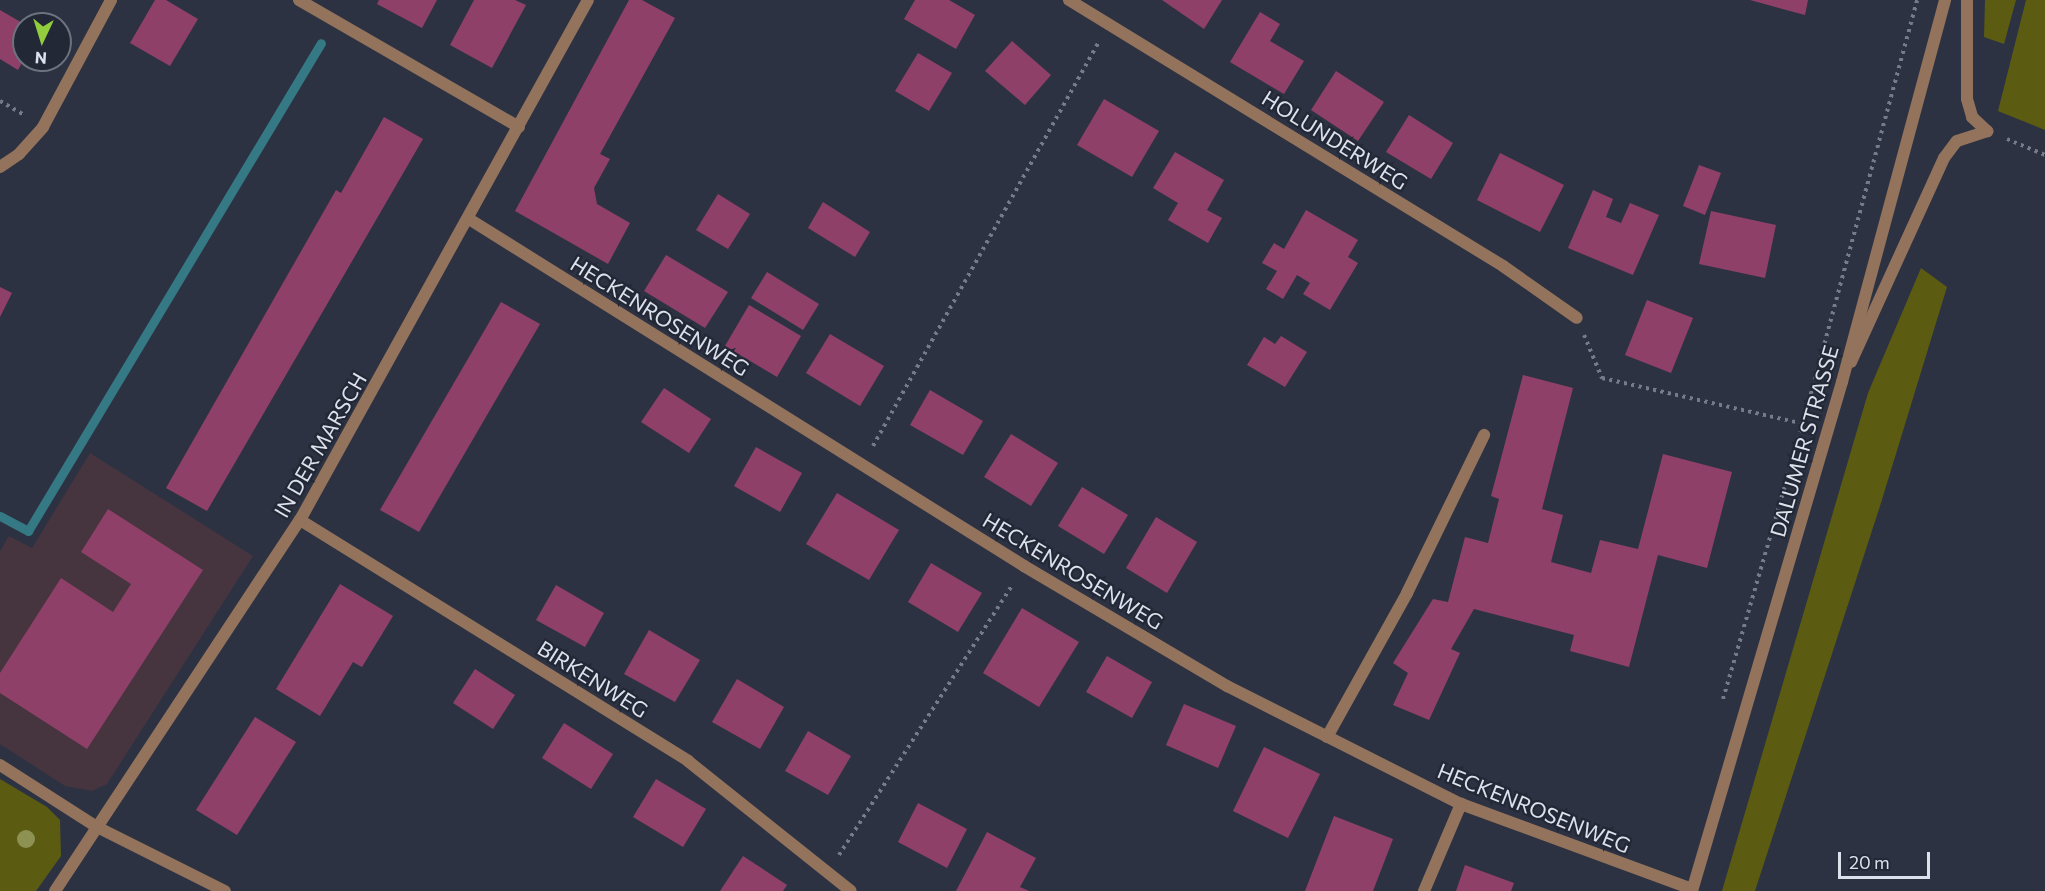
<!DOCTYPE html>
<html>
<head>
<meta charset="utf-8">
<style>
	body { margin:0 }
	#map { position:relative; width:2045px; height:891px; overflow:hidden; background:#2d3242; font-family:Commissioner,sans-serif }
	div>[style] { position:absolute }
	.commercial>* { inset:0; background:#46343f }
	.green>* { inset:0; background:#5b5c12 }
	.stream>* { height:9px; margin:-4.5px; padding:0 4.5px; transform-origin:4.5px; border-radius:4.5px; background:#347984 }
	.building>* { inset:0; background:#8f4068 }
	.path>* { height:4px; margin-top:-2px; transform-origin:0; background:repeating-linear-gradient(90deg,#777b89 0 3px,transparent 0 7.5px) }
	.service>* { height:12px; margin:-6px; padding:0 6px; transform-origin:6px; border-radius:6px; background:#93735c }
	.minor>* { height:12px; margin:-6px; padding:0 6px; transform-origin:6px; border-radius:6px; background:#93735c }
	.tertiary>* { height:12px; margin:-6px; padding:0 6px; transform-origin:6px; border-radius:6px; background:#93735c }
	.trees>* { width:18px; height:18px; margin:-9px; border-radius:50%; background:#8d9152 }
	span { translate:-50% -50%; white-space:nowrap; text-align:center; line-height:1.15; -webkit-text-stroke:4.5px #232837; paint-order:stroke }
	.street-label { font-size:21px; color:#dde1eb }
	.north { position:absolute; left:12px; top:12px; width:60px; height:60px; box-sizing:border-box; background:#232837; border:2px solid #6d727f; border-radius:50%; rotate:184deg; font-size:16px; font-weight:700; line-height:24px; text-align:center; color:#dde1eb }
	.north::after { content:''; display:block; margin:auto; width:21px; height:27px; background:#92cd3e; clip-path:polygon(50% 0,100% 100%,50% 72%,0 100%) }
	.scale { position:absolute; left:1838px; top:852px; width:92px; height:27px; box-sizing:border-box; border:3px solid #dde1eb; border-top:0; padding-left:8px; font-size:18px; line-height:21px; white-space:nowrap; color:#dde1eb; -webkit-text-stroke:4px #232837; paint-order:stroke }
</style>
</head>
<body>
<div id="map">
	<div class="commercial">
		<i style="clip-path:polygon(90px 453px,253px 556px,107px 784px,92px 791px,65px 786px,0 744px,0 551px,9px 536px,32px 548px)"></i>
	</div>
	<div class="green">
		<i style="clip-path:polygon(1985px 0,2016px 0,2004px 44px,1984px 37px)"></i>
		<i style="clip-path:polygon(2026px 0,2045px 0,2045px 130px,1998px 111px)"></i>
		<i style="clip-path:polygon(1921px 268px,1947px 287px,1880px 506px,1755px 891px,1722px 891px,1868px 393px)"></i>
		<i style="clip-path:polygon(0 779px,47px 807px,60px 820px,61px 856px,36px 891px,0 891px)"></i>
	</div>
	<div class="stream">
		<i style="left:0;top:516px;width:32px;rotate:28deg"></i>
		<i style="left:28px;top:531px;width:569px;rotate:-59.02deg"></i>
	</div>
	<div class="building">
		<i style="clip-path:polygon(155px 0,166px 0,198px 19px,170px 66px,130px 43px)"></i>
		<i style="clip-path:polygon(379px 0,437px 0,422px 28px,377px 4px)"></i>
		<i style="clip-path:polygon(474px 0,515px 0,526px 5px,492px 68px,450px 45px)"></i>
		<i style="clip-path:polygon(629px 0,642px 0,675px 18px,600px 154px,610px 159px,594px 188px,597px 204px,630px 223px,608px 264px,515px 211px)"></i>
		<i style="clip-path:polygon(915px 0,949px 0,975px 15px,956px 49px,904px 19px)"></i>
		<i style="clip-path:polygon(1162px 0,1222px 0,1204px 29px)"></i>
		<i style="clip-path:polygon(1750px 0,1808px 0,1805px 15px)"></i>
		<i style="clip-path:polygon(0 10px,24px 24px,24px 59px,18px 70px,0 59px)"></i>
		<i style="clip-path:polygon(1260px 12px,1280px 24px,1270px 41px,1304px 61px,1284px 94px,1230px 62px)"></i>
		<i style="clip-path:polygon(1012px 41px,1051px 75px,1025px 105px,985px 71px)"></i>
		<i style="clip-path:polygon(918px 53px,952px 73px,929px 111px,895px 91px)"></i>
		<i style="clip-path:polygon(1336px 71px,1384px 102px,1358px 141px,1311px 110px)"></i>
		<i style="clip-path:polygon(1104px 99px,1159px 131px,1132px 177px,1077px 145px)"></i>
		<i style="clip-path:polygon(1409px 115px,1453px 143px,1431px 179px,1386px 152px)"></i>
		<i style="clip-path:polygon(384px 117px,423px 139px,207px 511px,166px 488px,336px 190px,341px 193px)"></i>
		<i style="clip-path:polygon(1175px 152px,1224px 180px,1207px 210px,1222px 218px,1208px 243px,1168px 220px,1178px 203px,1153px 188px)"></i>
		<i style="clip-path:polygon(1500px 153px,1564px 185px,1540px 232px,1477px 200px)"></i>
		<i style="clip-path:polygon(1699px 165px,1721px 173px,1705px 215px,1683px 206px)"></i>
		<i style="clip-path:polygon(1593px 190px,1613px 199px,1606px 217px,1621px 223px,1630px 203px,1659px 215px,1633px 275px,1568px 248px)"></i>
		<i style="clip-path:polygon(718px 194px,750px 214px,728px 249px,696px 230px)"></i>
		<i style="clip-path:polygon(823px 202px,870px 232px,855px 257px,808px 228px)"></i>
		<i style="clip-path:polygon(1306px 210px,1358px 240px,1348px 257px,1358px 263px,1330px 310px,1303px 294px,1310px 283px,1297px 275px,1283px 299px,1266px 289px,1277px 271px,1262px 263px,1274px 243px,1284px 249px)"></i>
		<i style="clip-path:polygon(1711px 211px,1776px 225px,1765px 278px,1699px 264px)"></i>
		<i style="clip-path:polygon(666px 255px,728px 292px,705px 328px,644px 291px)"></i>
		<i style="clip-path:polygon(767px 272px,819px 304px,803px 330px,751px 298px)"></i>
		<i style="clip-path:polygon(0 287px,12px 293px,0 317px)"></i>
		<i style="clip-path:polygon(1647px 300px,1693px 318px,1671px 373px,1625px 355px)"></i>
		<i style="clip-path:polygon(501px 302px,540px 324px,419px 532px,380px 510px)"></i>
		<i style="clip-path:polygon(749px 305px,801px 336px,777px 377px,725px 346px)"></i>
		<i style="clip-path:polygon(830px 334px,884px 366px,860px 406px,806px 373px)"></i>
		<i style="clip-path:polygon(1281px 336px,1307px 352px,1285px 387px,1247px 365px,1264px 337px,1275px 344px)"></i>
		<i style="clip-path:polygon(1523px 375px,1573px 388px,1542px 509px,1563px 515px,1551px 562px,1591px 573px,1600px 540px,1638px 549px,1663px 454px,1732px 472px,1707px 568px,1658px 555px,1629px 667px,1570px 651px,1574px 635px,1474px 609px,1451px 649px,1460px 653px,1429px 720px,1393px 705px,1408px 673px,1393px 663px,1433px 599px,1448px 602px,1465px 537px,1488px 543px,1499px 499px,1491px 496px)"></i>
		<i style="clip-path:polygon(664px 388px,711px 419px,689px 453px,641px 422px)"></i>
		<i style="clip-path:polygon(930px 390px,983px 421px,963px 455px,910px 425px)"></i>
		<i style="clip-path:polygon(1011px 434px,1058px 463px,1031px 506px,984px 477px)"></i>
		<i style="clip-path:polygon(756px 447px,802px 473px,780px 512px,734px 486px)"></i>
		<i style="clip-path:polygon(1082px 487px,1128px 515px,1104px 554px,1058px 526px)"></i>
		<i style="clip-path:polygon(837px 493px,899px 530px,869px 580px,806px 544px)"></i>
		<i style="clip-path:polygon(108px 509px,203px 570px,87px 749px,0 693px,0 673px,61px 578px,113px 612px,131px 584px,81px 552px)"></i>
		<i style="clip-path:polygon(1156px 517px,1197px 542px,1167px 593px,1126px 568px)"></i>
		<i style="clip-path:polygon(931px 563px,982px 593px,958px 632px,908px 602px)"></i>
		<i style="clip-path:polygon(340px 584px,393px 616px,362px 667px,353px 662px,320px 716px,276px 689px)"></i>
		<i style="clip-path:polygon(556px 585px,604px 613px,585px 647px,536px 620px)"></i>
		<i style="clip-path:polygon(1022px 608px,1079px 642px,1039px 707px,983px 673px)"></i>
		<i style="clip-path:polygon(649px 630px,700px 660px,675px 702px,624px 674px)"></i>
		<i style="clip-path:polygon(1107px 656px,1152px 682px,1132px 718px,1086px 692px)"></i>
		<i style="clip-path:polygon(475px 669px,515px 695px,493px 729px,453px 703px)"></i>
		<i style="clip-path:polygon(737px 679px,784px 707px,760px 749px,712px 722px)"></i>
		<i style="clip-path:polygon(1184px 704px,1236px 726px,1218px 768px,1166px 745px)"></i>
		<i style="clip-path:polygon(255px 717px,296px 742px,237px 835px,196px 810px)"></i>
		<i style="clip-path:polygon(564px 723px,613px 754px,591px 789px,542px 758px)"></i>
		<i style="clip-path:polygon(808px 731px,851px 756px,828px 795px,785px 771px)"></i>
		<i style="clip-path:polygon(1264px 747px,1320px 774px,1288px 838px,1233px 811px)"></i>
		<i style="clip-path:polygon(656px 779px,706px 809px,683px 847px,633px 817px)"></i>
		<i style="clip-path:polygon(918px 803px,967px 829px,947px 868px,898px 842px)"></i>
		<i style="clip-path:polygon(1334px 816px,1393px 839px,1373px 891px,1305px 891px)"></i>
		<i style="clip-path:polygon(987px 832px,1036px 858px,1020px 887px,1029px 891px,956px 891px)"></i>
		<i style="clip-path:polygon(743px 856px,787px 885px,783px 891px,720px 891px)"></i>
		<i style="clip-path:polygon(1465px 865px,1514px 883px,1511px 891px,1456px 891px)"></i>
	</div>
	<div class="path">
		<i style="left:0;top:101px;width:28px;rotate:30deg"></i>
		<i style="left:2007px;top:139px;width:41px;rotate:22.8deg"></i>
		<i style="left:1584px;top:335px;width:47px;rotate:67.3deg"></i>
		<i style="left:1602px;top:378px;width:207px;rotate:12.8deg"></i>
		<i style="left:873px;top:446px;width:463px;rotate:-60.8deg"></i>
		<i style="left:1723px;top:699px;width:287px;rotate:-73.8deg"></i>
		<i style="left:1803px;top:423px;width:438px;rotate:-74.9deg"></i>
		<i style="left:839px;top:855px;width:322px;rotate:-57.3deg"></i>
	</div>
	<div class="service">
		<i style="left:1327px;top:737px;width:165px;rotate:-60.9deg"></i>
		<i style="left:1407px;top:593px;width:176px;rotate:-64deg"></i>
	</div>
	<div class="minor">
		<i style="left:299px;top:0;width:254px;rotate:30deg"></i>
		<i style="left:1069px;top:0;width:509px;rotate:31.5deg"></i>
		<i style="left:1503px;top:266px;width:90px;rotate:35.1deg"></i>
		<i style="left:1967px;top:0;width:99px;rotate:90deg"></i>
		<i style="left:1967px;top:99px;width:19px;rotate:74deg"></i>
		<i style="left:1972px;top:117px;width:21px;rotate:43deg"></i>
		<i style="left:0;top:167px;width:23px;rotate:-34deg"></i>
		<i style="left:19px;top:154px;width:36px;rotate:-48deg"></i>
		<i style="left:43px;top:127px;width:144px;rotate:-61.8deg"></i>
		<i style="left:469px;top:219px;width:655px;rotate:32.01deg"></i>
		<i style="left:1024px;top:566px;width:236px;rotate:30.6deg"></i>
		<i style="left:1227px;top:686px;width:262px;rotate:26.8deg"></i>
		<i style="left:1461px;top:804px;width:246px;rotate:20.2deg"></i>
		<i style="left:1851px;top:362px;width:224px;rotate:-65.5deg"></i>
		<i style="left:1944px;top:158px;width:21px;rotate:-53deg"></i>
		<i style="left:1957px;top:141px;width:32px;rotate:-18deg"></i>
		<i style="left:300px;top:520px;width:457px;rotate:31.8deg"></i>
		<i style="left:688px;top:761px;width:208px;rotate:38.6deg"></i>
		<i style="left:0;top:765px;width:115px;rotate:32.6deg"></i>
		<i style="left:97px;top:827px;width:143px;rotate:26.6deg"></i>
		<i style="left:55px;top:891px;width:445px;rotate:-56.6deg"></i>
		<i style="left:300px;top:520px;width:594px;rotate:-61.02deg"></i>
		<i style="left:1424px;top:891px;width:95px;rotate:-67deg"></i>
	</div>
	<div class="tertiary">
		<i style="left:1692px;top:891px;width:531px;rotate:-73.58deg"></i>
		<i style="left:1842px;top:382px;width:396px;rotate:-74.9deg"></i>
	</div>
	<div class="trees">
		<i style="left:26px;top:839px"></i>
	</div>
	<div class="street-label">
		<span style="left:1335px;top:140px;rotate:32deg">HOLUNDERWEG</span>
		<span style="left:660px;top:316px;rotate:32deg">HECKENROSENWEG</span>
		<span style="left:1804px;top:441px;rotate:-74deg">DALUMER STRASSE</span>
		<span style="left:320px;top:445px;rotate:-60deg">IN DER MARSCH</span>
		<span style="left:1073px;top:571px;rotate:31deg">HECKENROSENWEG</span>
		<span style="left:593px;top:679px;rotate:32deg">BIRKENWEG</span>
		<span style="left:1534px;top:808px;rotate:22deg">HECKENROSENWEG</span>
	</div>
	<div class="north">N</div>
	<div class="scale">20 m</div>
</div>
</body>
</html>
